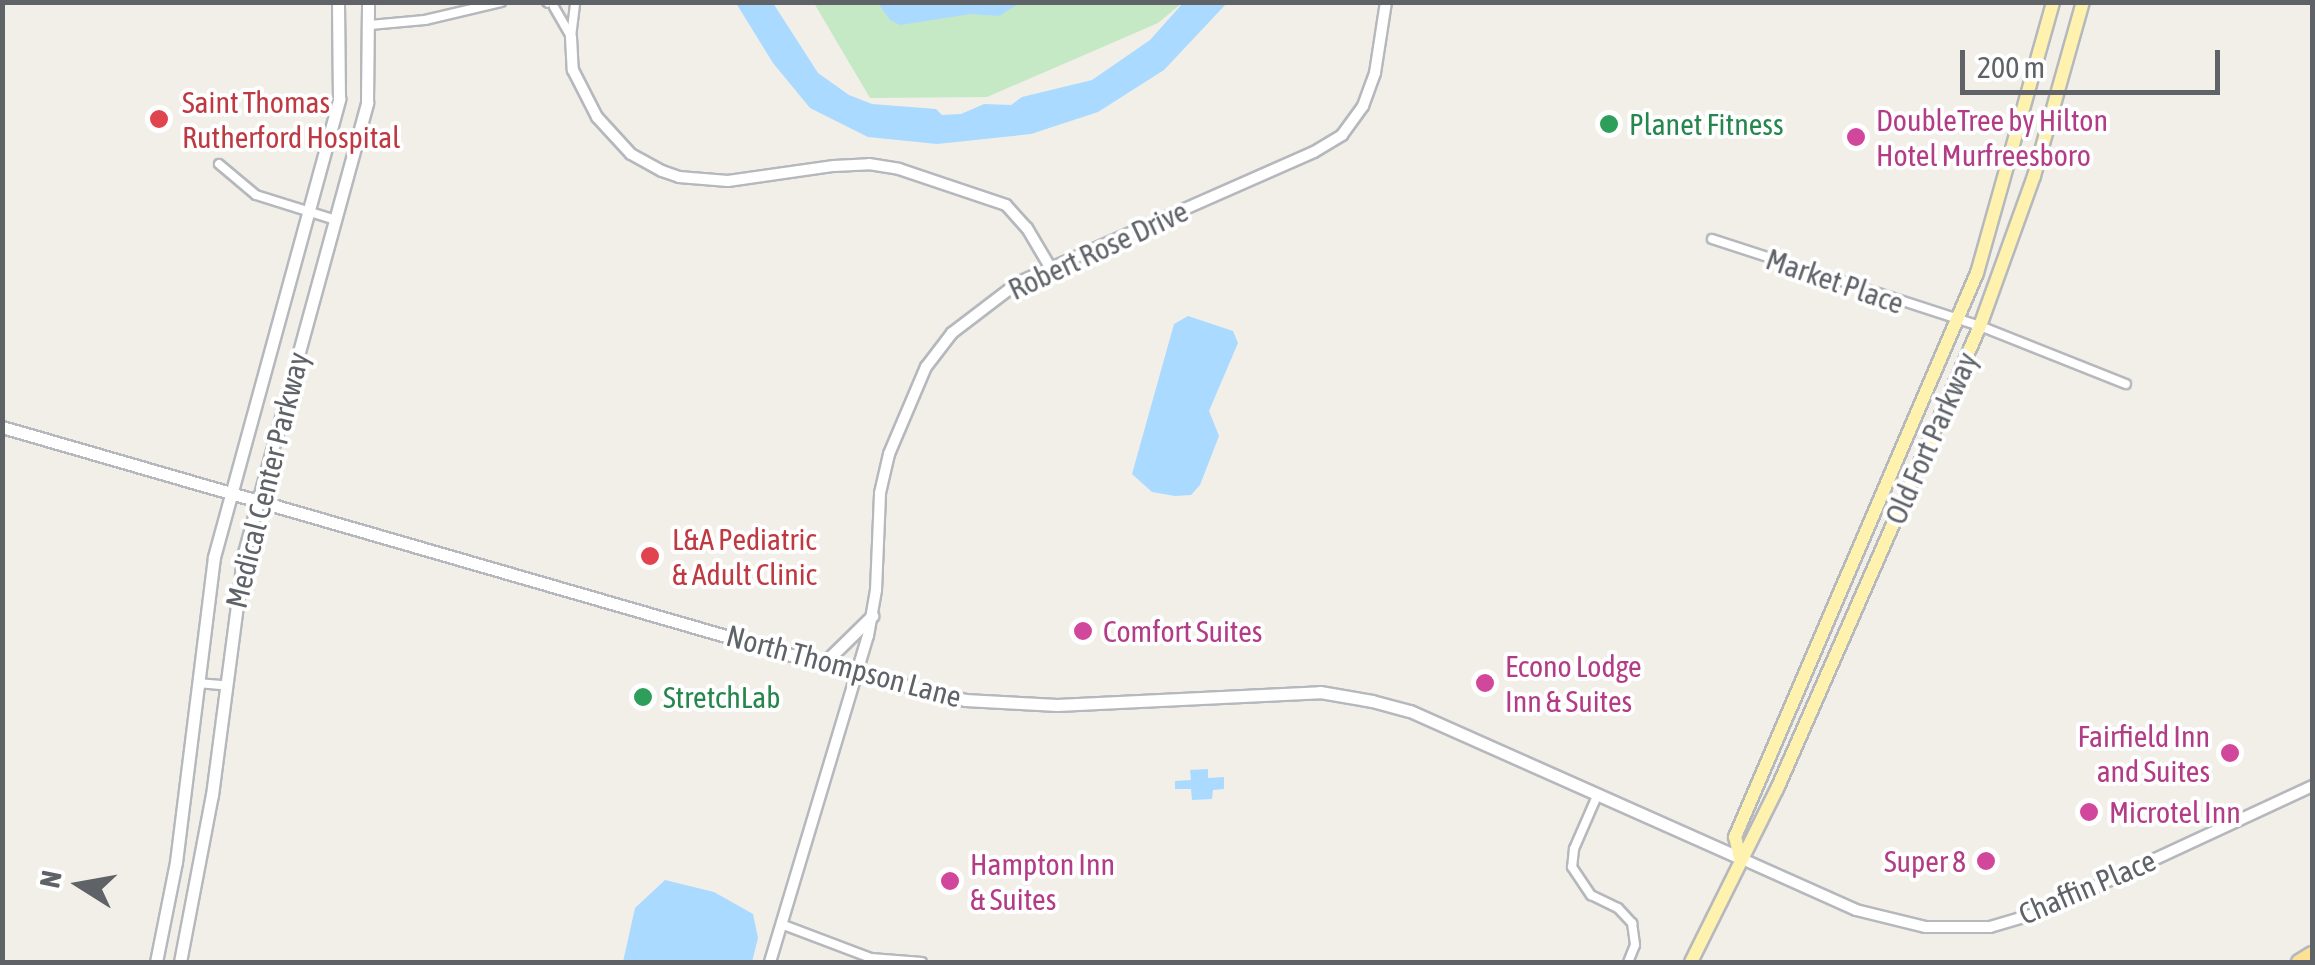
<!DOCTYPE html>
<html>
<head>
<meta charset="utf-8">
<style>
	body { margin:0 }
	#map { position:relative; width:2315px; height:965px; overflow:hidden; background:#f1efe8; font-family:"Asap Condensed",sans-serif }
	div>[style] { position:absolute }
	.green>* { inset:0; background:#c5e8c5 }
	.water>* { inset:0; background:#aadaff }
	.roads { filter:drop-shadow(2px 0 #b5b8bc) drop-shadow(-2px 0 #b5b8bc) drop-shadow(0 2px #b5b8bc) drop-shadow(0 -2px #b5b8bc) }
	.minor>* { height:8px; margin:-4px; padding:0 4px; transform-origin:4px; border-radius:4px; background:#fff }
	.tertiary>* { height:10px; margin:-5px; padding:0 5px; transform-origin:5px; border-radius:5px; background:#fff }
	.secondary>* { height:11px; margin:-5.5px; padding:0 5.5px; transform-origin:5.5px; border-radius:5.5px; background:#fff }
	.primary>* { height:12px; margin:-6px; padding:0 6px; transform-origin:6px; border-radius:6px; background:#fff2af }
	.motorway>* { height:14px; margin:-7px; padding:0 7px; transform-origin:7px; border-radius:7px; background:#fde293 }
	.dots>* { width:28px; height:28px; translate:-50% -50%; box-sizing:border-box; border:5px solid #fff; border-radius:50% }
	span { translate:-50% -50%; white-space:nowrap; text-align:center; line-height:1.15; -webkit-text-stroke:8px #fff; paint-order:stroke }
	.health-label { font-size:30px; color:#be3a42 }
	.left { translate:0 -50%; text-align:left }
	.hotel-label { font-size:30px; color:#b23c85 }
	.right { translate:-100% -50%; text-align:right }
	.leisure-label { font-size:30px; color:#27864d }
	.street-label { font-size:30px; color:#5f6368 }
	.frame { position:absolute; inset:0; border:5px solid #5f6368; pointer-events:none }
	.north { position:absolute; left:30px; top:835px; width:100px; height:100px; -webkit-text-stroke:8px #fff; paint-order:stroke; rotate:281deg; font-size:28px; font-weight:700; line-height:40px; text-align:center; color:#5f6368 }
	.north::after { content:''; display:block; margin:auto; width:35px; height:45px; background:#5f6368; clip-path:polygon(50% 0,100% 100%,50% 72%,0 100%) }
	.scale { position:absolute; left:1960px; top:50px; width:260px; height:45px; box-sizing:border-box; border:5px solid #5f6368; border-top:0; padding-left:12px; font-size:30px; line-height:35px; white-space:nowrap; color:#5f6368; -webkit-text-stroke:8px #fff; paint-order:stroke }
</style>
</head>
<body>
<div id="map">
	<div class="green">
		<i style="clip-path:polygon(814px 3px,1182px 3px,1158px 23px,987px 97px,870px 98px)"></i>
	</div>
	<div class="water">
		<i style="clip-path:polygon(736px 3px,773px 3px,818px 73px,849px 95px,872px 104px,936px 109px,942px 115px,961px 114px,984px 104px,1011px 105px,1022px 97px,1092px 80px,1150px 40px,1183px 3px,1227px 3px,1164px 70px,1098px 112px,1031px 134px,937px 144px,868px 137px,810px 108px,773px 63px)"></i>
		<i style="clip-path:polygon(878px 3px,1020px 3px,999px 16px,971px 14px,900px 25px,890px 20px)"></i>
		<i style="clip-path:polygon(1188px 316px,1233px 331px,1238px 343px,1209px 411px,1219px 436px,1200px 485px,1191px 495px,1175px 496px,1152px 492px,1132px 474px,1174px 324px)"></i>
		<i style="clip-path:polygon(1208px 769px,1208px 778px,1224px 777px,1224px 789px,1213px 790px,1212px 799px,1192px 800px,1191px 789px,1175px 789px,1175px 781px,1191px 780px,1190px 770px)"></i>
		<i style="clip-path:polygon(665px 880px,714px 892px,753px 914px,758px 938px,752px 962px,623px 962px,635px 908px)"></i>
	</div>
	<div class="roads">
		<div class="minor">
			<i style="left:547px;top:2px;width:1px;rotate:45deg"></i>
			<i style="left:554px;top:7px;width:34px;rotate:60deg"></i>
			<i style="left:370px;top:25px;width:55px;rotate:-5.2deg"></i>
			<i style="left:425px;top:20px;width:78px;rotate:-13.3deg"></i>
			<i style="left:571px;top:37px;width:35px;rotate:-83deg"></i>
			<i style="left:219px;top:164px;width:48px;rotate:40deg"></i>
			<i style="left:256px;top:195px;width:84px;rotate:17.4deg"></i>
			<i style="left:1712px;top:239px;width:282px;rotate:18deg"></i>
			<i style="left:1980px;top:326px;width:157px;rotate:21.7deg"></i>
			<i style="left:198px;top:683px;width:25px;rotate:5deg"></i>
			<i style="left:1597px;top:796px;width:58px;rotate:113.5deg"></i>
			<i style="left:1574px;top:849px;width:18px;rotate:96deg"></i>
			<i style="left:1572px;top:867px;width:34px;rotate:56deg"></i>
			<i style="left:1591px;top:895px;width:30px;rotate:26deg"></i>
			<i style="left:1618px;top:908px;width:21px;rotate:47deg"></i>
			<i style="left:1632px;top:923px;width:22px;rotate:82deg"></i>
			<i style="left:1635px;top:945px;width:18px;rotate:112deg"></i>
			<i style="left:781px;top:924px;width:96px;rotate:20.7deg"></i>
			<i style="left:871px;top:958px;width:51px;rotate:4.5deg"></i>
		</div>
		<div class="tertiary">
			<i style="left:571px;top:37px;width:33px;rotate:87deg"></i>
			<i style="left:573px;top:70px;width:53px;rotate:62.9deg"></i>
			<i style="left:597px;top:117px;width:50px;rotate:47.4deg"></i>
			<i style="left:631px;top:154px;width:35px;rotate:29deg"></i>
			<i style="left:662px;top:171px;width:18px;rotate:19deg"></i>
			<i style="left:679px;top:177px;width:49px;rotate:4.7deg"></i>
			<i style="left:728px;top:181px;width:107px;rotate:-8.1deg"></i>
			<i style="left:834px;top:166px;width:35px;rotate:-3deg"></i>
			<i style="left:869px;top:164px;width:30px;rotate:9deg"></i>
			<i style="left:899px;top:169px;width:113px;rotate:18.6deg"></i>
			<i style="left:1006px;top:205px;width:31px;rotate:48deg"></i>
			<i style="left:1027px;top:228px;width:45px;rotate:59.5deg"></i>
			<i style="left:1740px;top:858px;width:127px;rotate:24.1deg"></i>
			<i style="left:1856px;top:910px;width:71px;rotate:13.8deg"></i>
			<i style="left:1925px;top:927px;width:65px"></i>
			<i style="left:1990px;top:927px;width:53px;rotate:-16.4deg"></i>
			<i style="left:2041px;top:912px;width:299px;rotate:-24.9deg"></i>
			<i style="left:770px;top:962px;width:340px;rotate:-73.3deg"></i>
			<i style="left:868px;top:636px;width:47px;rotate:-80.1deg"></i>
			<i style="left:876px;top:590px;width:97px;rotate:-87.6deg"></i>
			<i style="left:880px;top:493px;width:40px;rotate:-77deg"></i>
			<i style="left:889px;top:454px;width:95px;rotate:-67deg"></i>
			<i style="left:926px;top:367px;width:43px;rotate:-52.6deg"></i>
			<i style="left:952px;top:333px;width:84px;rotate:-37.3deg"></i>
			<i style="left:1019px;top:282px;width:322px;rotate:-23.8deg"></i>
			<i style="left:1314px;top:152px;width:33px;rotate:-31deg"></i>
			<i style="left:1342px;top:135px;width:36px;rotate:-54deg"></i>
			<i style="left:1363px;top:106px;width:35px;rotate:-70deg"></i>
			<i style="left:1375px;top:73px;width:72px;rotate:-81.2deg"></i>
		</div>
		<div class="secondary">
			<i style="left:2px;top:427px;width:890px;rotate:16.11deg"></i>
			<i style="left:857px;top:674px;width:111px;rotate:13.5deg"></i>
			<i style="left:965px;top:700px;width:92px;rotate:3.1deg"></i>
			<i style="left:1057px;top:705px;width:263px;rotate:-2.8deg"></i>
			<i style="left:1320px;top:692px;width:53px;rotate:9.8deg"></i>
			<i style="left:1372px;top:701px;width:39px;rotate:15deg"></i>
			<i style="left:1410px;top:711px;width:361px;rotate:24deg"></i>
			<i style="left:823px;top:664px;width:69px;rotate:-44.4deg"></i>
			<i style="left:156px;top:962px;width:102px;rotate:-78.7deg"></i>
			<i style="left:176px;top:862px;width:307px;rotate:-82.9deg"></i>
			<i style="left:214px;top:557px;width:475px;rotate:-74.7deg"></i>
			<i style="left:339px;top:99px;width:97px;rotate:-90.6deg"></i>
			<i style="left:180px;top:962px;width:170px;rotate:-79.2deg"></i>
			<i style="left:212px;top:795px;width:244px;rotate:-82.5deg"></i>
			<i style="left:244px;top:553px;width:467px;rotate:-74.7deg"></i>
			<i style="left:367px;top:103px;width:101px;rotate:-89.4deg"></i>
		</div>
		<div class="primary">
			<i style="left:1740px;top:858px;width:22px;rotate:-103deg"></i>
			<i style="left:1735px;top:837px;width:614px;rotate:-66.78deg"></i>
			<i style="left:1977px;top:273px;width:281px;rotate:-74.3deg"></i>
			<i style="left:1691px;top:962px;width:193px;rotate:-63.6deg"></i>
			<i style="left:1777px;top:789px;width:506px;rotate:-66.33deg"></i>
			<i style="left:1980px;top:326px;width:159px;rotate:-70.2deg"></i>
			<i style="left:2034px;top:176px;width:181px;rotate:-74.3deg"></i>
		</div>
		<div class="motorway">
			<i style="left:2299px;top:962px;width:15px;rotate:-32deg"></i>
		</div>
	</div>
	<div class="dots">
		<i style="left:159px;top:119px;background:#e0444e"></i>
		<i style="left:1609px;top:124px;background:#2e9e5b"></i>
		<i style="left:1856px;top:137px;background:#d1479c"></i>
		<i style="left:650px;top:556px;background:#e0444e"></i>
		<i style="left:1083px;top:631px;background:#d1479c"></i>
		<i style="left:1485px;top:683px;background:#d1479c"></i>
		<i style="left:643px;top:697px;background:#2e9e5b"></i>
		<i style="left:2230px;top:753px;background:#d1479c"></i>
		<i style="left:2089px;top:812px;background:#d1479c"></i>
		<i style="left:1986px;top:861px;background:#d1479c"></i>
		<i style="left:950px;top:881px;background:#d1479c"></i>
	</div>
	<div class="health-label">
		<span class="left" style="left:182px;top:119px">Saint Thomas<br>Rutherford Hospital</span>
		<span class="left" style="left:672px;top:556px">L&amp;A Pediatric<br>&amp; Adult Clinic</span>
	</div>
	<div class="hotel-label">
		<span class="left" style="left:1876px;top:137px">DoubleTree by Hilton<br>Hotel Murfreesboro</span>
		<span class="left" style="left:1103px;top:631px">Comfort Suites</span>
		<span class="left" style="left:1505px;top:683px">Econo Lodge<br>Inn &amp; Suites</span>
		<span class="right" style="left:2210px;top:753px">Fairfield Inn<br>and Suites</span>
		<span class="left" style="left:2109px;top:812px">Microtel Inn</span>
		<span class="right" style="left:1966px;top:861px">Super 8</span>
		<span class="left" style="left:970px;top:881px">Hampton Inn<br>&amp; Suites</span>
	</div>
	<div class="leisure-label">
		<span class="left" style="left:1629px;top:124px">Planet Fitness</span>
		<span class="left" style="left:663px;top:697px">StretchLab</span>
	</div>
	<div class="street-label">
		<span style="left:1098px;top:250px;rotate:-25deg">Robert Rose Drive</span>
		<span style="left:1835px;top:281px;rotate:19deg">Market Place</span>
		<span style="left:1931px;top:438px;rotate:-66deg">Old Fort Parkway</span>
		<span style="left:267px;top:480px;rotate:-76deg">Medical Center Parkway</span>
		<span style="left:844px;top:666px;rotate:15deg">North Thompson Lane</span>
		<span style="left:2087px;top:887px;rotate:-23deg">Chaffin Place</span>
	</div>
	<div class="frame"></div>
	<div class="north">N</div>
	<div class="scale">200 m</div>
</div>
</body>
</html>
